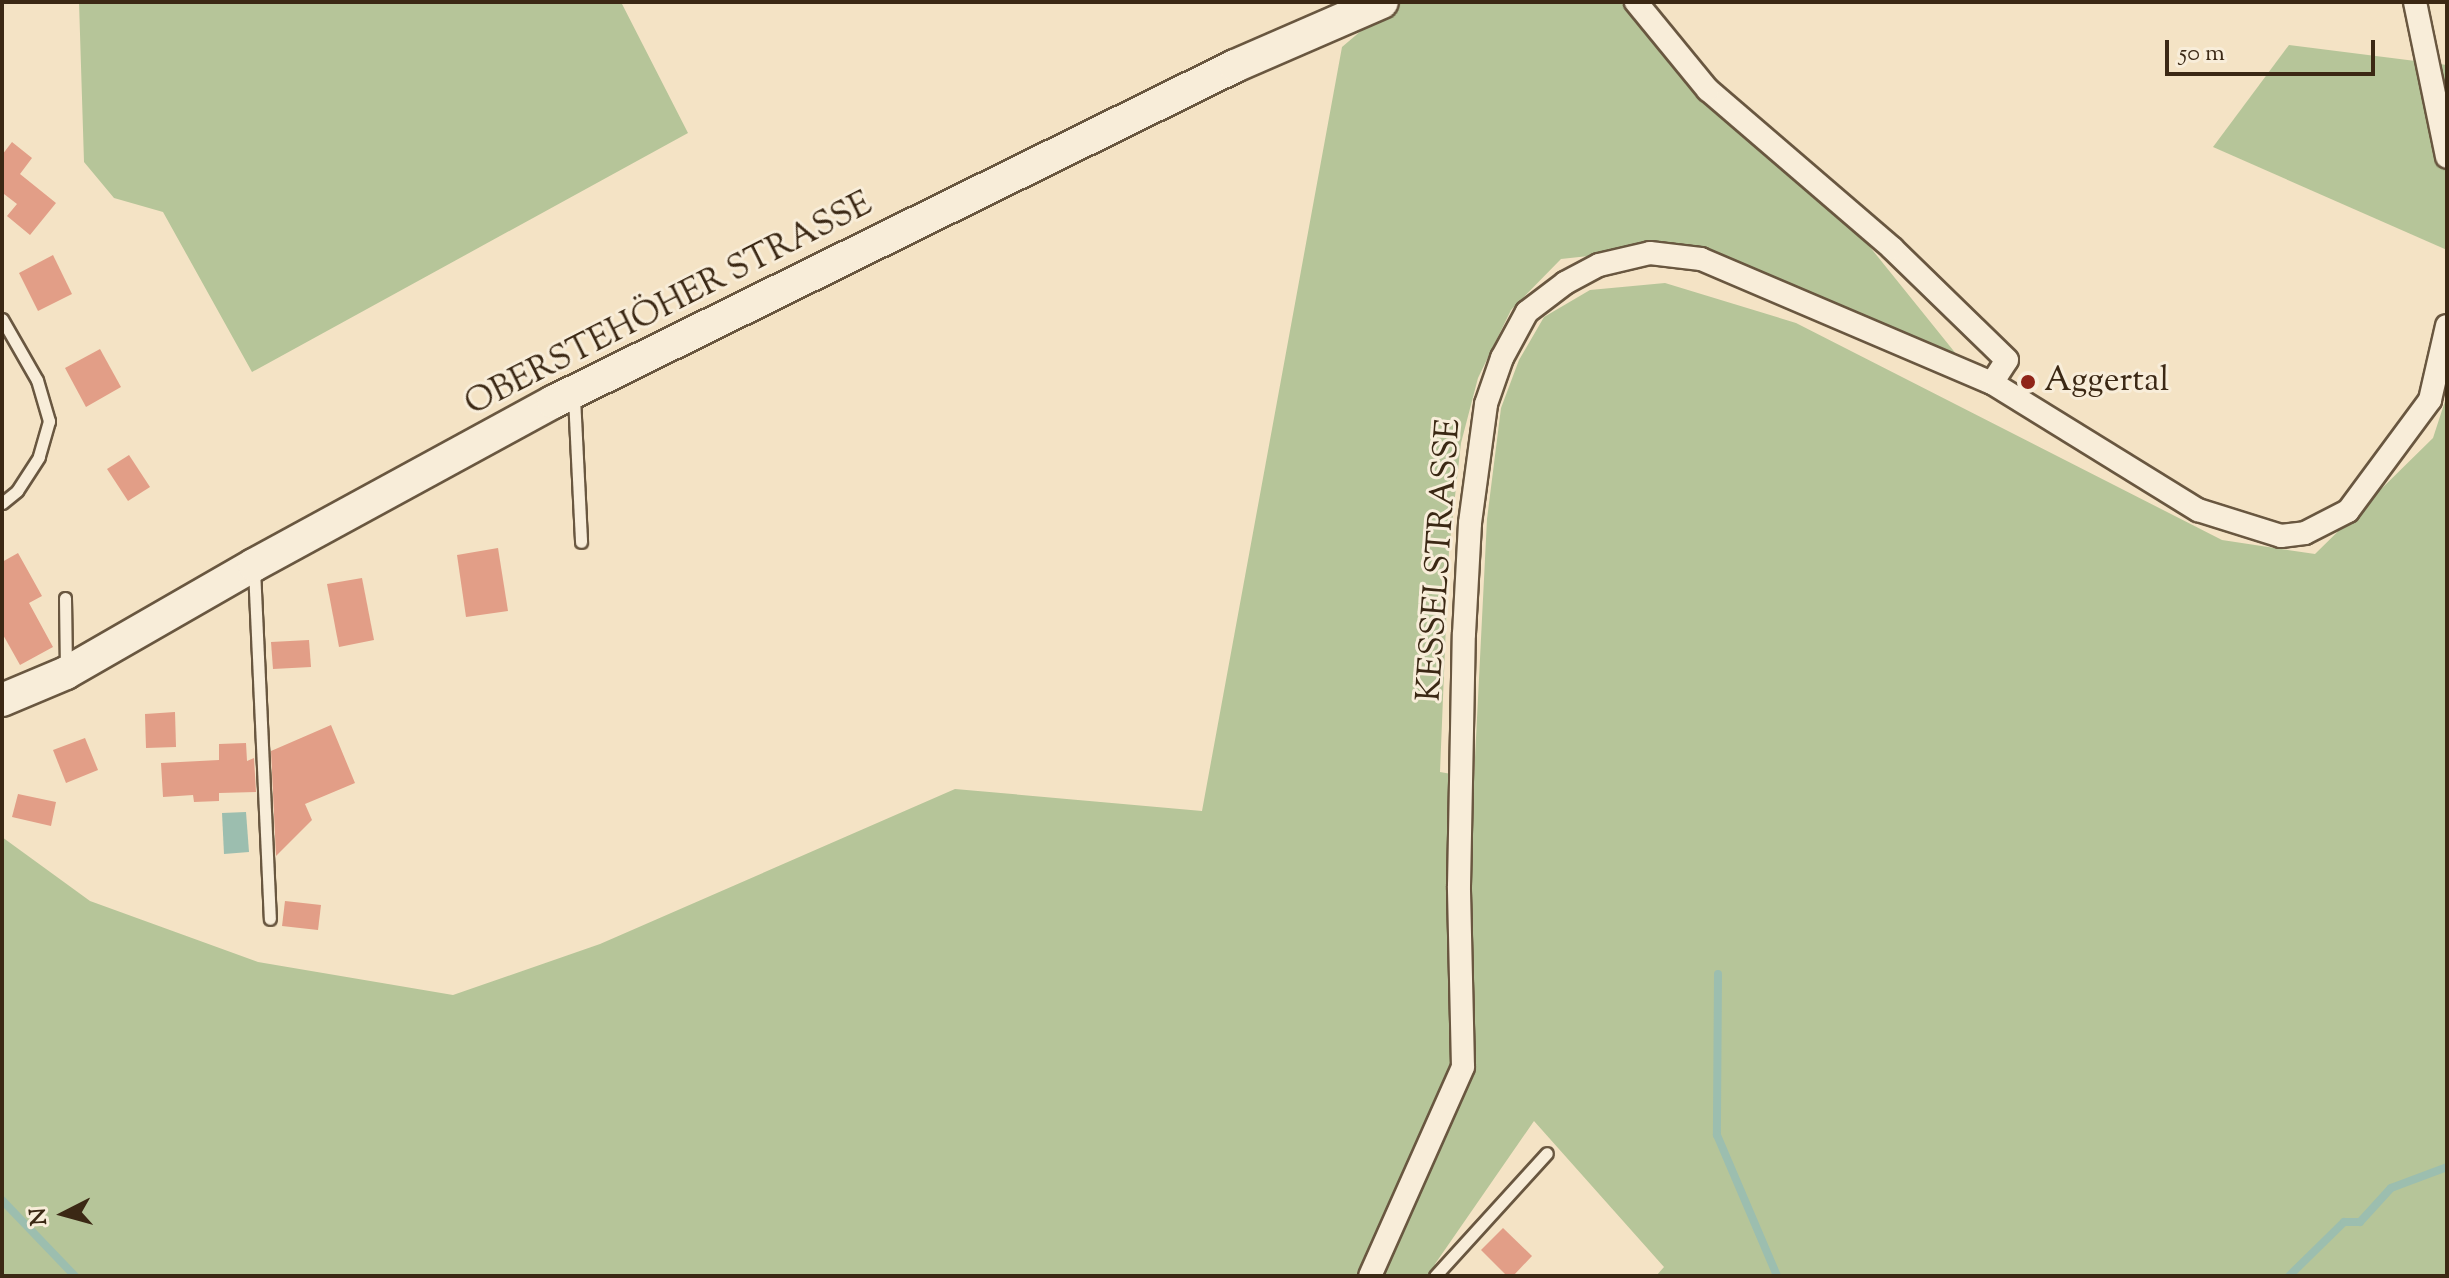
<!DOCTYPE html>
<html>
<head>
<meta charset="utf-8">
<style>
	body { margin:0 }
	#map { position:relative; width:2449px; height:1278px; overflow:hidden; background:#f4e3c5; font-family:"Sorts Mill Goudy",serif }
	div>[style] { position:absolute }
	.green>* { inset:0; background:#b6c599 }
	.water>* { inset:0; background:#9cbeaf }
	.stream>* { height:8px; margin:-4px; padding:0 4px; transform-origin:4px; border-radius:4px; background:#9cbeaf }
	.building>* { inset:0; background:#e29e87 }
	.roads { filter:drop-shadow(2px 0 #695740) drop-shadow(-2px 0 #695740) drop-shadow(0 2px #695740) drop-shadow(0 -2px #695740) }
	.lane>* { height:11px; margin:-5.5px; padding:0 5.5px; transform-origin:5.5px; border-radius:5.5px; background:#f8edd9 }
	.street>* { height:22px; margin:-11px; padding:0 11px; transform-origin:11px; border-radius:11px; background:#f8edd9 }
	.secondary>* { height:32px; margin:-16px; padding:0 16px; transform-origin:16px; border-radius:16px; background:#f8edd9 }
	.dots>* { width:22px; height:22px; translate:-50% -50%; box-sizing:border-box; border:4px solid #f8edd9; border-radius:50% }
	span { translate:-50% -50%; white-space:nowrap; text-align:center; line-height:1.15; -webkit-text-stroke:6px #f8edd9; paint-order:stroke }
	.street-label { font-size:34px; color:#3b2814 }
	.poi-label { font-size:34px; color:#3b2814 }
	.left { translate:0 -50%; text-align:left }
	.frame { position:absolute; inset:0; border:4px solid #3b2814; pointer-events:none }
	.north { position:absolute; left:24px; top:1174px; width:80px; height:80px; -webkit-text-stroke:6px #f8edd9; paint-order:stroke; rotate:264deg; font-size:22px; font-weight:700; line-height:32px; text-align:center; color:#3b2814 }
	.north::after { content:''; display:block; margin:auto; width:28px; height:36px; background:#3b2814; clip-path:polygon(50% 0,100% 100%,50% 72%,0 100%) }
	.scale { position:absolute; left:2165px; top:40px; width:210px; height:36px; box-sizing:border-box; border:4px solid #3b2814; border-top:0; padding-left:10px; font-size:24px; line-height:28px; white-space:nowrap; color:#3b2814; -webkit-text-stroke:6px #f8edd9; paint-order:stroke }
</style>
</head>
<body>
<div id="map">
	<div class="green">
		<i style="clip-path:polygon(79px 2px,621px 2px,688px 133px,252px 372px,163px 212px,114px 198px,84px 162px)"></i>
		<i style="clip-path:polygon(1395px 2px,1620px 2px,1849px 221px,1961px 360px,1671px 247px,1561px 259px,1511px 310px,1478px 378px,1461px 443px,1449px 550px,1440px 772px,1474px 778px,1487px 519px,1501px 408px,1519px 360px,1544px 317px,1590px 290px,1665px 283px,1796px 323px,2222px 540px,2315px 554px,2433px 438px,2447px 395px,2447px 1276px,1656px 1276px,1664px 1267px,1534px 1121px,1435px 1264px,1433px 1276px,2px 1276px,2px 837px,90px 901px,258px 962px,453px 995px,600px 944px,955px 789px,1202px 811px,1342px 47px)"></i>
		<i style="clip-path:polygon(2289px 45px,2447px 65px,2447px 250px,2213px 147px)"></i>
	</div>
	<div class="water">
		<i style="clip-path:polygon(246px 812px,249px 852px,224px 854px,222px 813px)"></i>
	</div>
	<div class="stream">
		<i style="left:1718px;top:974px;width:161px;rotate:90.4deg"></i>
		<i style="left:1717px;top:1135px;width:153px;rotate:66.9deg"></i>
		<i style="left:2px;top:1200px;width:105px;rotate:46.2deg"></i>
		<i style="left:2289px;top:1276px;width:77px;rotate:-44.5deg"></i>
		<i style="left:2344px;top:1222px;width:16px"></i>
		<i style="left:2360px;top:1222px;width:46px;rotate:-47.6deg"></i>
		<i style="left:2391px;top:1188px;width:60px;rotate:-20.6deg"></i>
	</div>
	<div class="building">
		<i style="clip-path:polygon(12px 142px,32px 158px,20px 174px,56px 203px,30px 235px,7px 216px,17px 204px,4px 194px,2px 197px,2px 155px)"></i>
		<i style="clip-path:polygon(53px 255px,72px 294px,38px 311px,19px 273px)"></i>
		<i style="clip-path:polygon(100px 349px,121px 387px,86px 407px,65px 368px)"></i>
		<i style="clip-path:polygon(129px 455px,150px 487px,128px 501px,107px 469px)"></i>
		<i style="clip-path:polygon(498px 548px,508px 611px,466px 617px,457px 555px)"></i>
		<i style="clip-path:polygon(18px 553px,42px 596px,29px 603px,53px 647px,20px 665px,2px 633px,2px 562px)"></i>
		<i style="clip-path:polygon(362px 578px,374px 640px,339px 647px,327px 584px)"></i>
		<i style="clip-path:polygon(309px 640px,311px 667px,273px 669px,271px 642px)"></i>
		<i style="clip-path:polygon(175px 712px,176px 747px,146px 748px,145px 714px)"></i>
		<i style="clip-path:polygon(331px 725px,355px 783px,305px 804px,312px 820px,276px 856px,271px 751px)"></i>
		<i style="clip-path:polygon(85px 738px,98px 770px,66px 783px,53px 750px)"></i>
		<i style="clip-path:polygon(246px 743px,247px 761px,254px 758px,256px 792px,219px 793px,219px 801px,194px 802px,193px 795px,163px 797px,161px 763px,219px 760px,219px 744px)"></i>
		<i style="clip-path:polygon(18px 794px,56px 802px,51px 826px,12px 817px)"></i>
		<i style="clip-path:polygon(285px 901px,321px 905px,318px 930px,282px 926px)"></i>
		<i style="clip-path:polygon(1503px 1228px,1532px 1256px,1513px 1276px,1507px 1276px,1481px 1250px)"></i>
	</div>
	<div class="roads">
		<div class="lane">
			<i style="left:2px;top:319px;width:70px;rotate:60.2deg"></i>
			<i style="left:37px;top:380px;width:43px;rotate:73.7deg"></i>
			<i style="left:49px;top:421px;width:37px;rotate:106deg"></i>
			<i style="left:39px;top:457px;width:40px;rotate:122.9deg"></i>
			<i style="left:17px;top:491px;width:19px;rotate:141deg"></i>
			<i style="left:574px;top:397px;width:145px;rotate:87.2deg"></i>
			<i style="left:254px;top:569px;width:350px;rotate:87.4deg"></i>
			<i style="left:65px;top:598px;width:71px;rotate:89.2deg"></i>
			<i style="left:1435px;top:1276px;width:166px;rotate:-47.7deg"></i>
		</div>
		<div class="street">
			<i style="left:2415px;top:2px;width:158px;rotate:78.3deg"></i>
			<i style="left:1992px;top:383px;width:242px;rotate:31.7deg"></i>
			<i style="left:2198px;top:510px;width:87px;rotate:17.4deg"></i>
			<i style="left:2281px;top:536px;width:24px;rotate:-7deg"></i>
			<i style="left:2305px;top:533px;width:48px;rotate:-27.1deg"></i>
			<i style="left:2348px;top:511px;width:138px;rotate:-53.5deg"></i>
			<i style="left:2430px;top:400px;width:76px;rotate:-77.1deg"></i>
			<i style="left:1370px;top:1276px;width:229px;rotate:-66deg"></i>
			<i style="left:1463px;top:1067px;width:181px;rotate:-91.3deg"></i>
			<i style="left:1459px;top:886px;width:252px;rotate:-88.9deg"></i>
			<i style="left:1464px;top:634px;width:111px;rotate:-86.9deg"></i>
			<i style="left:1470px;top:523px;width:120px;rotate:-82.3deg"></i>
			<i style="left:1486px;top:404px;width:49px;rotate:-70.8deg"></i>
			<i style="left:1502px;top:358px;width:52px;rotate:-61.5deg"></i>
			<i style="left:1527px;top:312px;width:48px;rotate:-37.3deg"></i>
			<i style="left:1565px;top:283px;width:38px;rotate:-28deg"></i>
			<i style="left:1599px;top:265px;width:52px;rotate:-13.2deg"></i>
			<i style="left:1650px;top:253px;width:51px;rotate:6.7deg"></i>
			<i style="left:1701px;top:259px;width:316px;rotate:23.1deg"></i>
			<i style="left:1992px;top:383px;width:27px;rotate:-57deg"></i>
			<i style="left:2007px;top:360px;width:161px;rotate:-135.8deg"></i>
			<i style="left:1892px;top:248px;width:243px;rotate:-139.3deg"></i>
			<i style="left:1708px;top:90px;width:114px;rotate:-129.3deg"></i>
		</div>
		<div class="secondary">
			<i style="left:2px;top:700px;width:69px;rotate:-22.9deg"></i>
			<i style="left:66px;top:673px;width:217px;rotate:-29.9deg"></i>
			<i style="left:254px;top:565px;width:341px;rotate:-28.6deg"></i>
			<i style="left:553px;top:402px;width:760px;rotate:-26.23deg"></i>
			<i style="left:1235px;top:66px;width:160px;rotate:-23.5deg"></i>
		</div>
	</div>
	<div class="dots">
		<i style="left:2028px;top:382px;background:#8f2418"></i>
	</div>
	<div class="street-label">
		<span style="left:669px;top:305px;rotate:-27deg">OBERSTEHÖHER STRASSE</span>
		<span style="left:1440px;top:560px;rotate:-86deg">KESSELSTRASSE</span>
	</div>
	<div class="poi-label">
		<span class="left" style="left:2044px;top:382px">Aggertal</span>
	</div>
	<div class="frame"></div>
	<div class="north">N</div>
	<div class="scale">50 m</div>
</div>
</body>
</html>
